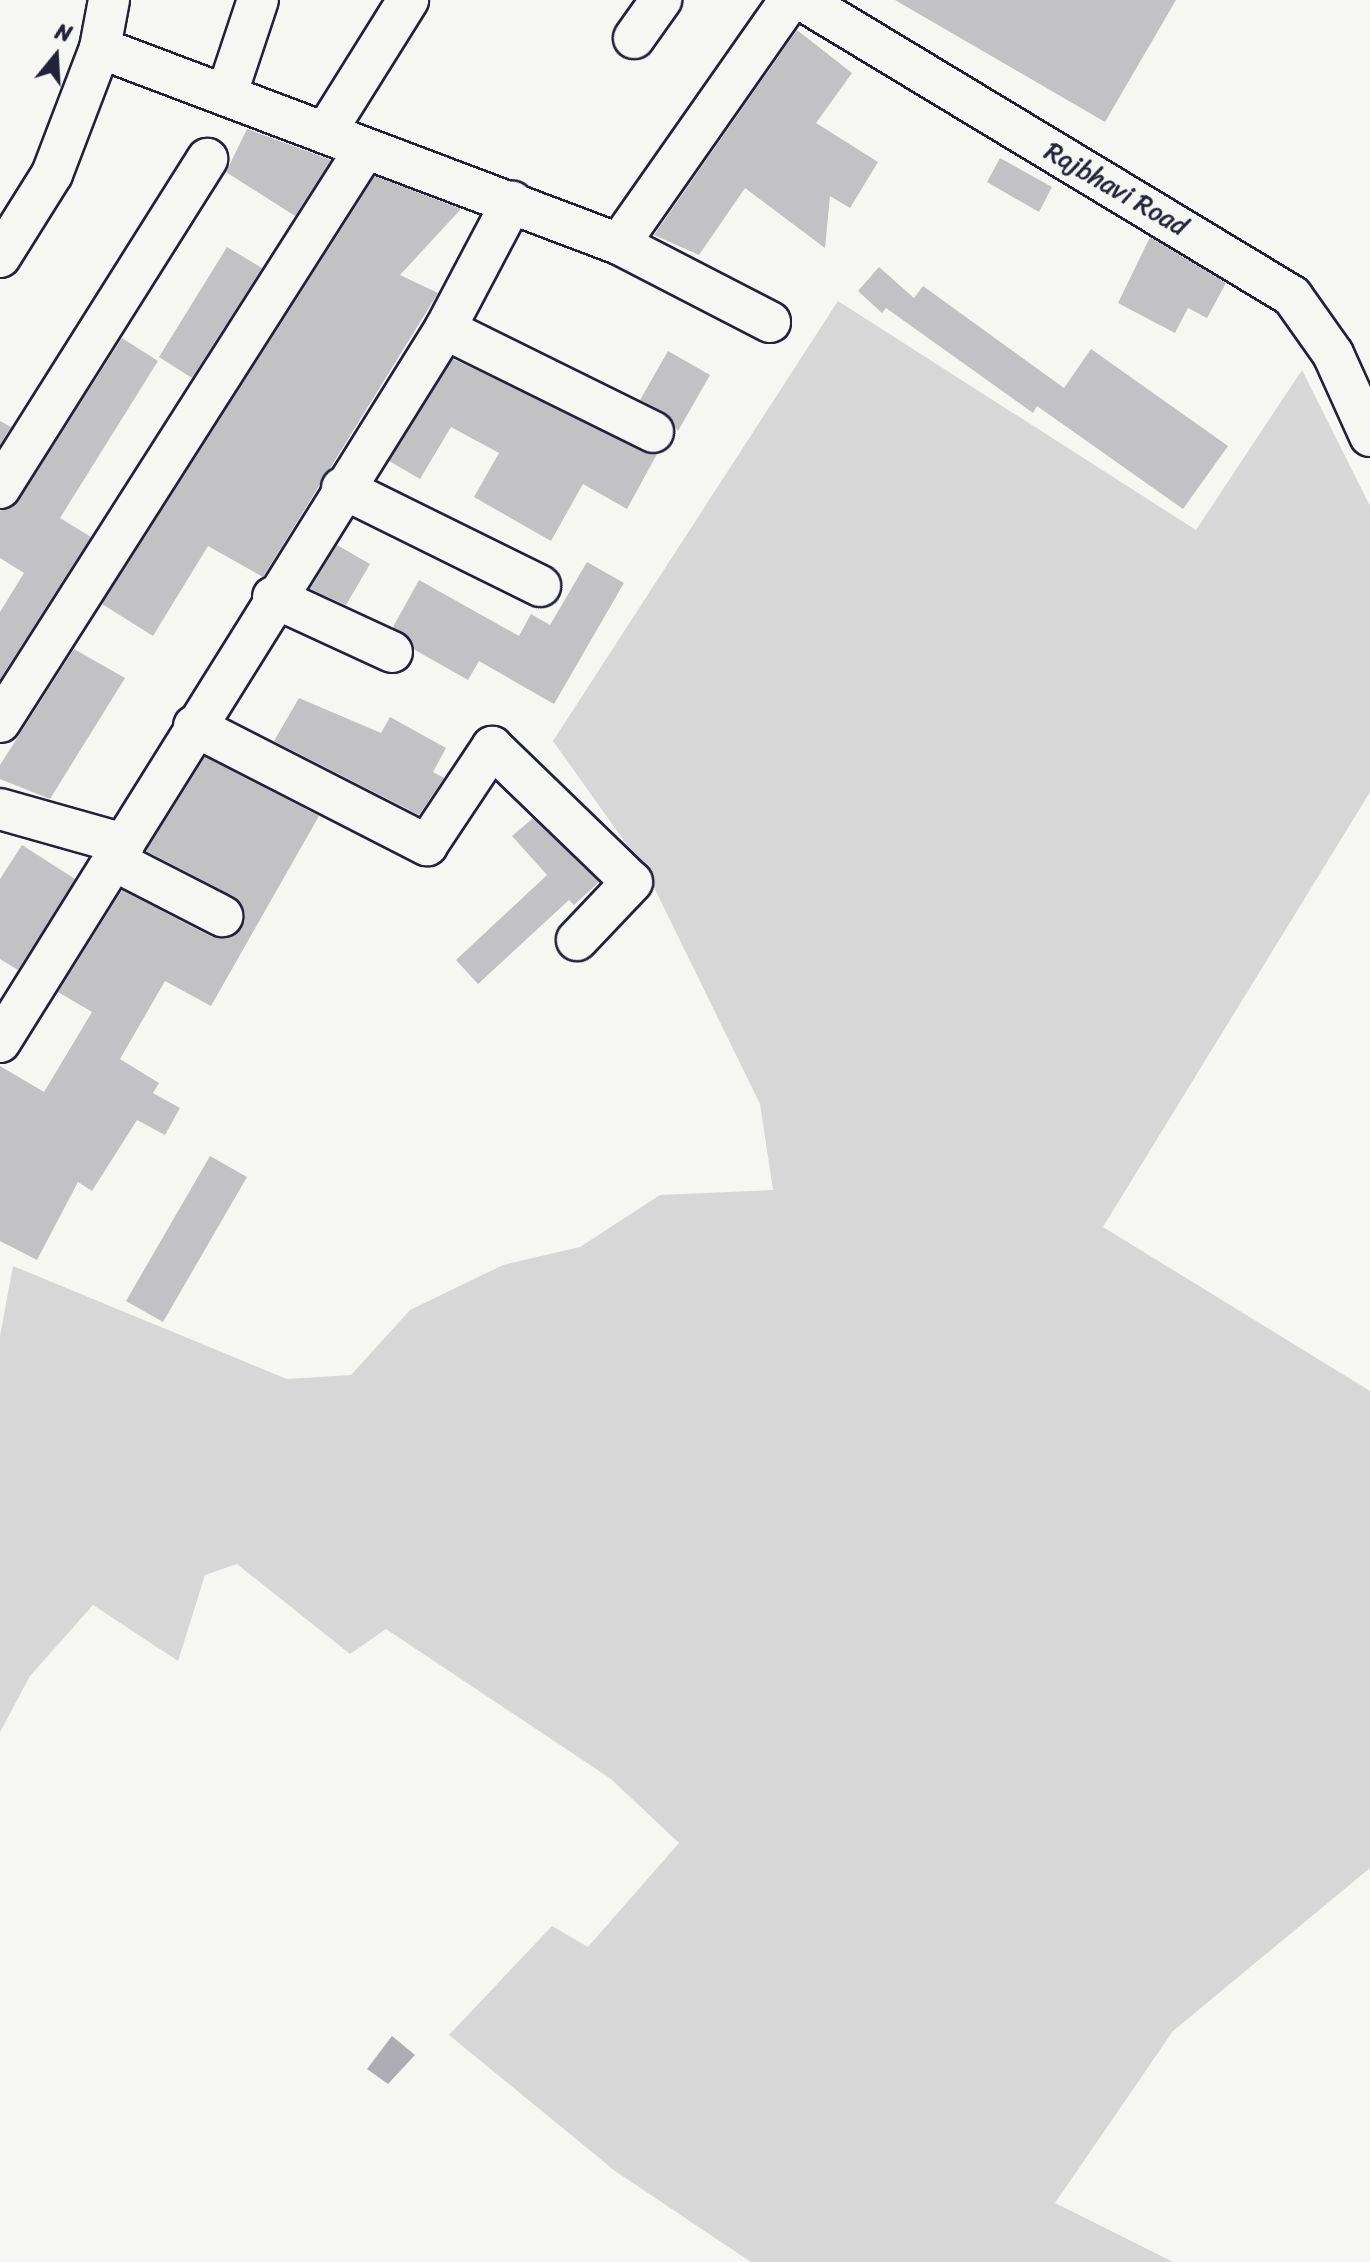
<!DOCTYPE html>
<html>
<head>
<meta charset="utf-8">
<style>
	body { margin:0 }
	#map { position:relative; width:1370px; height:2262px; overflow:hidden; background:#f6f6f2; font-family:Sriracha,sans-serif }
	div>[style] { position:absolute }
	.green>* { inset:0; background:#d7d7d7 }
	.water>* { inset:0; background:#adadb3 }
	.building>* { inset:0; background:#c2c2c4 }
	.roads { filter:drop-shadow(2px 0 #22223b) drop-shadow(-2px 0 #22223b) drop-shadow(0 2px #22223b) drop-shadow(0 -2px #22223b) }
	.street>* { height:40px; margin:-20px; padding:0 20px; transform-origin:20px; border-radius:20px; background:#f6f6f2 }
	span { translate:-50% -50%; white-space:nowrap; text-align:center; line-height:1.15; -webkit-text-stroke:6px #f6f6f2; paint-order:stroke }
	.street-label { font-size:26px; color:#22223b }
	.north { position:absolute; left:16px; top:16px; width:80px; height:80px; -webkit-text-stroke:6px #f6f6f2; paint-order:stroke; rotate:18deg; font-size:22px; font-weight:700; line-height:32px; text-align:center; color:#22223b }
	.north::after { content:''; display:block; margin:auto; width:28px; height:36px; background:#22223b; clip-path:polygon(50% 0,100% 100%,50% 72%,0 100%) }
</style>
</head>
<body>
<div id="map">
	<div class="green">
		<i style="clip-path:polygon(838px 301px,1196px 530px,1302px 370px,1370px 506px,1370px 792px,1103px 1227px,1370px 1391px,1370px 1868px,1173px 2031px,1055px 2203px,1173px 2262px,751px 2262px,615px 2171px,449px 2035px,552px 1926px,588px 1947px,679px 1843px,611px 1779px,386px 1629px,350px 1654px,237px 1564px,205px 1575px,178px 1661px,93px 1605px,30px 1676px,0 1732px,0 1336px,13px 1266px,287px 1379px,351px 1375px,410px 1310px,503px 1265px,580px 1247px,660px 1195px,773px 1190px,760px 1104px,647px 873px,553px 741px)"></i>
	</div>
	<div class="water">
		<i style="clip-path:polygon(392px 2036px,415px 2055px,388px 2084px,367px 2069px)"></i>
	</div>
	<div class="building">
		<i style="clip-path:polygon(895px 0,1176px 0,1105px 122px)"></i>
		<i style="clip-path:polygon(797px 30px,852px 73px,816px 123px,878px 162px,850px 208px,830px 196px,825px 248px,745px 188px,699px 255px,654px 235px)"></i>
		<i style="clip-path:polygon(247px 129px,331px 160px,295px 216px,226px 172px)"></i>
		<i style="clip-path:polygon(1000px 158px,1052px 187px,1039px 212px,987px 182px)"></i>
		<i style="clip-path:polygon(375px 176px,461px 209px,400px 275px,438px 293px,263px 577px,208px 546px,153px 636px,102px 604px)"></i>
		<i style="clip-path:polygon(1150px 237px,1226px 283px,1207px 318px,1188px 308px,1175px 333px,1118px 303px)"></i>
		<i style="clip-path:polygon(227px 247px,262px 268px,192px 378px,159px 357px)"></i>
		<i style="clip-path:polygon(879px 267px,914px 298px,923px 286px,1064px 388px,1091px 349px,1228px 446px,1183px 509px,1037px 406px,1033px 413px,886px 308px,882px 313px,858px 291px)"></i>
		<i style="clip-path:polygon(122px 338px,158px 361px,60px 518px,91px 537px,0 679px,0 612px,24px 573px,0 558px,0 511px,19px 500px)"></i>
		<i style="clip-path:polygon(668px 351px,710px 375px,678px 431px,664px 412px,640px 400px)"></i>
		<i style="clip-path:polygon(453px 359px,657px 454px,627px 509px,583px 484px,551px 541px,474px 497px,499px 453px,451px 427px,420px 479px,389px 461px)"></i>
		<i style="clip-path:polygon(0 421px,11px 427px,0 445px)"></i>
		<i style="clip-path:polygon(337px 545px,370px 564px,346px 605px,310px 589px)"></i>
		<i style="clip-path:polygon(587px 562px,624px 583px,554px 704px,479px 661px,468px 680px,415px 650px,393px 627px,419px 580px,519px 636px,531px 614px,550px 625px)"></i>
		<i style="clip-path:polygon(74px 649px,125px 678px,50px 799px,0 779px,0 765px)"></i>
		<i style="clip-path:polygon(299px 698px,381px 733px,390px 717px,446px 748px,433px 772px,444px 778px,419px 815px,274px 741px)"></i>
		<i style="clip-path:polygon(205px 757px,319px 816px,211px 1006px,165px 981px,120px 1059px,159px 1083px,153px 1093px,180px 1108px,165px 1135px,137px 1120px,92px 1191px,78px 1182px,37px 1260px,0 1241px,0 1066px,44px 1092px,92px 1012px,58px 992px,122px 890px,212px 937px,242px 927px,245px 914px,233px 896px,146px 851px)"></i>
		<i style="clip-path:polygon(533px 818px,599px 882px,574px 905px,569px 900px,478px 984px,456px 960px,547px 875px,512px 836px)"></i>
		<i style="clip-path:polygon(22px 845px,75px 879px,18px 970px,0 959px,0 879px)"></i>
		<i style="clip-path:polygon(210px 1156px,247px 1177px,163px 1322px,126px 1301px)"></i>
	</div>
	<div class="roads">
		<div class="street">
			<i style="left:802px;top:0;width:572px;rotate:31.14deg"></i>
			<i style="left:1292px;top:296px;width:71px;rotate:54.7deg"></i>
			<i style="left:1333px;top:354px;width:90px;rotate:65.7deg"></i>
			<i style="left:634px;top:38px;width:47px;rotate:-54.6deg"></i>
			<i style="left:100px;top:48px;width:555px;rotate:20.69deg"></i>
			<i style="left:619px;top:244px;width:170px;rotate:27.3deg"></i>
			<i style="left:227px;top:93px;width:98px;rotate:-71.6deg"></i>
			<i style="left:325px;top:133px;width:157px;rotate:-58deg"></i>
			<i style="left:619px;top:244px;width:298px;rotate:-55deg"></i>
			<i style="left:0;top:257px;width:98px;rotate:-57.9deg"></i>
			<i style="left:52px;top:174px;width:135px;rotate:-69.1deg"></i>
			<i style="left:100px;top:48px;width:49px;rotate:-79.4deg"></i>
			<i style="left:445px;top:329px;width:232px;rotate:26.3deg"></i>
			<i style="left:0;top:488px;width:389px;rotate:-57.8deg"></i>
			<i style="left:342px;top:488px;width:221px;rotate:26.3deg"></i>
			<i style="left:273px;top:597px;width:131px;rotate:24.8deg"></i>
			<i style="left:0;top:722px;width:679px;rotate:-57.5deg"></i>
			<i style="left:194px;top:726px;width:262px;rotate:27.1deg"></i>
			<i style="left:427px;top:845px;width:118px;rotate:-56.4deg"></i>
			<i style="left:492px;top:747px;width:194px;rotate:44deg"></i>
			<i style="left:632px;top:882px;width:80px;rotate:133.5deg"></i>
			<i style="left:0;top:809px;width:129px;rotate:15.8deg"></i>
			<i style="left:113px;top:860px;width:123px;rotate:27.2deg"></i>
			<i style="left:0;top:1042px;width:840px;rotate:-58.03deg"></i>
			<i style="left:445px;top:329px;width:144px;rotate:-62.2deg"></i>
		</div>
	</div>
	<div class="street-label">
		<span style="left:1116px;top:189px;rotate:30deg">Rajbhavi Road</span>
	</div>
	<div class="north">N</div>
</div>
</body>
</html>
